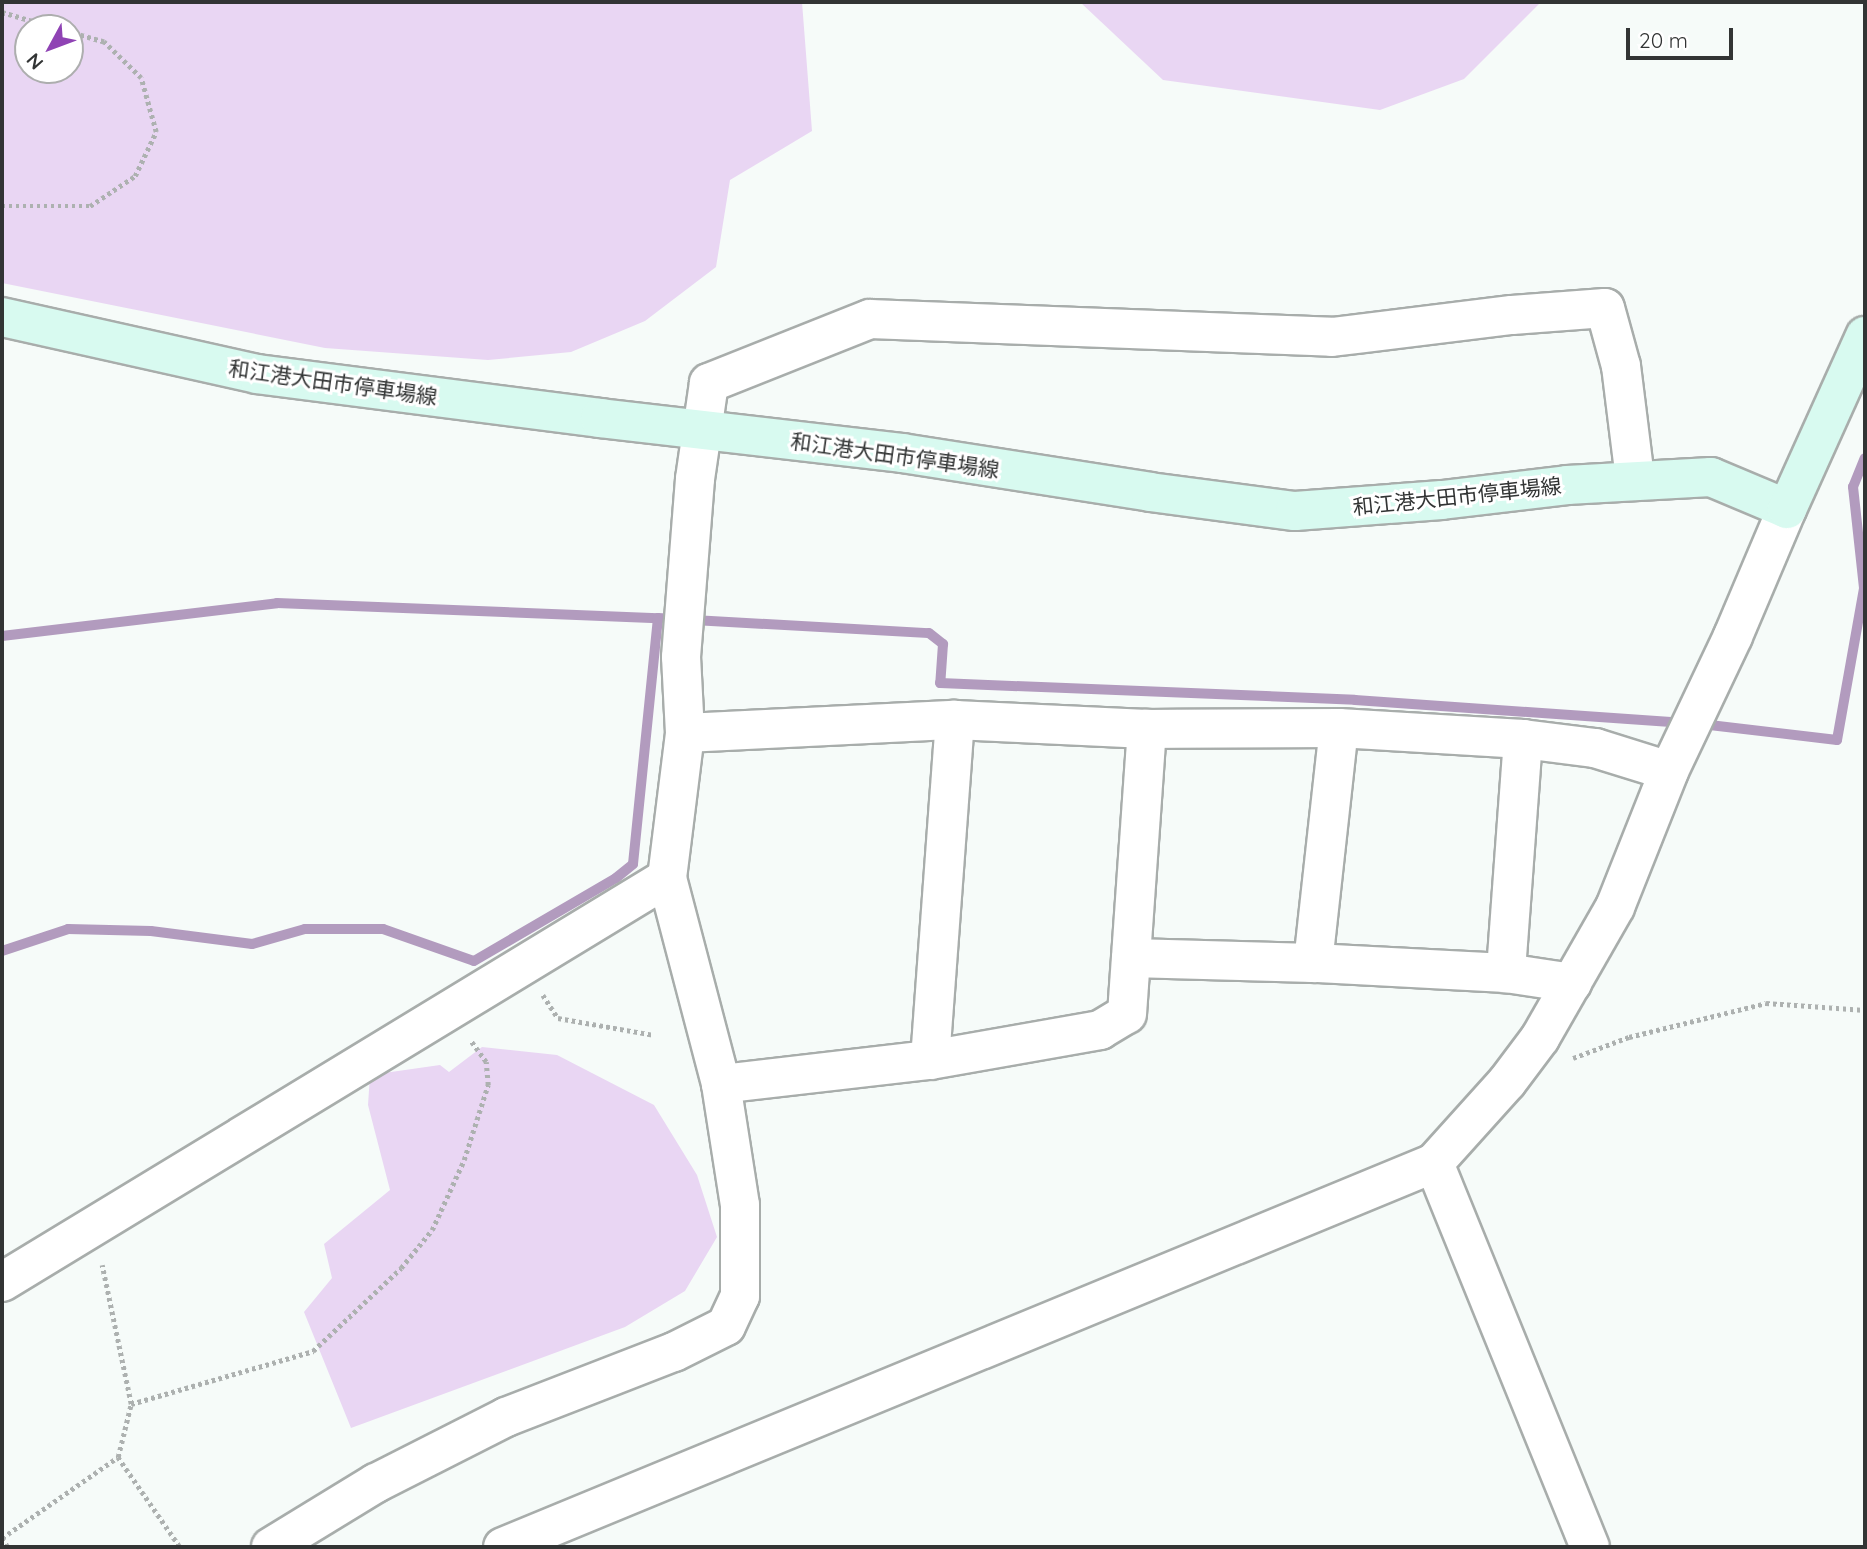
<!DOCTYPE html>
<html>
<head>
<meta charset="utf-8">
<style>
	body { margin:0 }
	#map { position:relative; width:1867px; height:1549px; overflow:hidden; background:#f6fbf9; font-family:Quicksand,"Noto Sans JP",sans-serif }
	div>[style] { position:absolute }
	.green>* { inset:0; background:#e9d6f3 }
	.stream>* { height:10px; margin:-5px; padding:0 5px; transform-origin:5px; border-radius:5px; background:#b29bbe }
	.path>* { height:4.5px; margin-top:-2.25px; transform-origin:0; background:repeating-linear-gradient(90deg,#adb1b0 0 3.5px,transparent 0 7px) }
	.roads { filter:drop-shadow(2px 0 #a8adab) drop-shadow(-2px 0 #a8adab) drop-shadow(0 2px #a8adab) drop-shadow(0 -2px #a8adab) }
	.minor>* { height:38px; margin:-19px; padding:0 19px; transform-origin:19px; border-radius:19px; background:#fff }
	.tertiary>* { height:38px; margin:-19px; padding:0 19px; transform-origin:19px; border-radius:19px; background:#fff }
	.secondary>* { height:38px; margin:-19px; padding:0 19px; transform-origin:19px; border-radius:19px; background:#d8faf0 }
	span { translate:-50% -50%; white-space:nowrap; text-align:center; line-height:1.15; -webkit-text-stroke:6px #fff; paint-order:stroke }
	.street-label { font-size:21px; color:#323434 }
	.frame { position:absolute; inset:0; border:4px solid #323434; pointer-events:none }
	.north { position:absolute; left:14px; top:14px; width:70px; height:70px; box-sizing:border-box; background:#fff; border:2px solid #adaeae; border-radius:50%; rotate:229deg; font-size:19px; font-weight:700; line-height:28px; text-align:center; color:#323434 }
	.north::after { content:''; display:block; margin:auto; width:24px; height:32px; background:#8f43b4; clip-path:polygon(50% 0,100% 100%,50% 72%,0 100%) }
	.scale { position:absolute; left:1626px; top:28px; width:107px; height:32px; box-sizing:border-box; border:4px solid #323434; border-top:0; padding-left:9px; font-size:21px; line-height:24px; white-space:nowrap; color:#323434; -webkit-text-stroke:5px #fff; paint-order:stroke }
</style>
</head>
<body>
<div id="map">
	<div class="green">
		<i style="clip-path:polygon(evenodd,2px 2px,802px 2px,812px 131px,730px 180px,716px 267px,645px 321px,571px 352px,488px 360px,325px 348px,2px 283px,2px 2px,28px 28px,70px 28px,70px 70px,28px 70px,28px 28px)"></i>
		<i style="clip-path:polygon(1080px 2px,1541px 2px,1464px 79px,1380px 110px,1163px 80px)"></i>
		<i style="clip-path:polygon(482px 1047px,557px 1055px,654px 1105px,697px 1175px,717px 1237px,685px 1291px,625px 1327px,351px 1428px,304px 1312px,332px 1278px,324px 1244px,390px 1190px,368px 1105px,370px 1075px,440px 1065px,449px 1072px)"></i>
	</div>
	<div class="stream">
		<i style="left:2px;top:636px;width:277px;rotate:-6.8deg"></i>
		<i style="left:277px;top:603px;width:381px;rotate:2.3deg"></i>
		<i style="left:658px;top:618px;width:271px;rotate:3.2deg"></i>
		<i style="left:929px;top:633px;width:18px;rotate:38deg"></i>
		<i style="left:943px;top:644px;width:39px;rotate:94deg"></i>
		<i style="left:940px;top:683px;width:415px;rotate:2.3deg"></i>
		<i style="left:1355px;top:700px;width:331px;rotate:4deg"></i>
		<i style="left:1701px;top:724px;width:137px;rotate:6.7deg"></i>
		<i style="left:1837px;top:740px;width:154px;rotate:-79.9deg"></i>
		<i style="left:1864px;top:588px;width:102px;rotate:-96.2deg"></i>
		<i style="left:1853px;top:487px;width:31px;rotate:-68deg"></i>
		<i style="left:2px;top:951px;width:70px;rotate:-18.4deg"></i>
		<i style="left:68px;top:929px;width:83px;rotate:1.4deg"></i>
		<i style="left:151px;top:931px;width:102px;rotate:7.3deg"></i>
		<i style="left:252px;top:944px;width:55px;rotate:-15.8deg"></i>
		<i style="left:305px;top:929px;width:78px"></i>
		<i style="left:383px;top:929px;width:96px;rotate:19.4deg"></i>
		<i style="left:474px;top:961px;width:164px;rotate:-30.3deg"></i>
		<i style="left:616px;top:878px;width:22px;rotate:-39deg"></i>
		<i style="left:633px;top:864px;width:247px;rotate:-84.2deg"></i>
	</div>
	<div class="path">
		<i style="left:2px;top:12px;width:56px;rotate:16.5deg"></i>
		<i style="left:2px;top:206px;width:88px"></i>
		<i style="left:90px;top:206px;width:54px;rotate:-33.7deg"></i>
		<i style="left:135px;top:176px;width:49px;rotate:-64.5deg"></i>
		<i style="left:156px;top:132px;width:56px;rotate:-105.5deg"></i>
		<i style="left:141px;top:78px;width:52px;rotate:-135.8deg"></i>
		<i style="left:104px;top:42px;width:35px;rotate:-164deg"></i>
		<i style="left:543px;top:995px;width:27px;rotate:57deg"></i>
		<i style="left:558px;top:1018px;width:97px;rotate:10deg"></i>
		<i style="left:1573px;top:1058px;width:60px;rotate:-20.6deg"></i>
		<i style="left:1629px;top:1037px;width:141px;rotate:-13.9deg"></i>
		<i style="left:1766px;top:1003px;width:99px;rotate:4deg"></i>
		<i style="left:131px;top:1404px;width:190px;rotate:-16.2deg"></i>
		<i style="left:313px;top:1351px;width:121px;rotate:-43.3deg"></i>
		<i style="left:401px;top:1268px;width:49px;rotate:-50.8deg"></i>
		<i style="left:432px;top:1230px;width:77px;rotate:-65.4deg"></i>
		<i style="left:464px;top:1160px;width:79px;rotate:-72.3deg"></i>
		<i style="left:488px;top:1085px;width:23px;rotate:-95deg"></i>
		<i style="left:486px;top:1062px;width:27px;rotate:-126deg"></i>
		<i style="left:118px;top:1457px;width:109px;rotate:55.4deg"></i>
		<i style="left:2px;top:1538px;width:141px;rotate:-34.9deg"></i>
		<i style="left:118px;top:1457px;width:55px;rotate:-76.2deg"></i>
		<i style="left:131px;top:1404px;width:142px;rotate:-101.8deg"></i>
		<i style="left:2px;top:1538px;width:11px;rotate:56deg"></i>
	</div>
	<div class="roads">
		<div class="minor">
			<i style="left:685px;top:733px;width:270px;rotate:-2.8deg"></i>
			<i style="left:955px;top:720px;width:192px;rotate:2.7deg"></i>
			<i style="left:1147px;top:729px;width:192px;rotate:-0.3deg"></i>
			<i style="left:1339px;top:728px;width:184px;rotate:3.4deg"></i>
			<i style="left:1523px;top:739px;width:235px;rotate:94.2deg"></i>
			<i style="left:1506px;top:973px;width:193px;rotate:-177deg"></i>
			<i style="left:1313px;top:963px;width:182px;rotate:-178.4deg"></i>
			<i style="left:1523px;top:739px;width:73px;rotate:7.1deg"></i>
			<i style="left:1595px;top:748px;width:77px;rotate:17.3deg"></i>
			<i style="left:667px;top:878px;width:213px;rotate:75.3deg"></i>
			<i style="left:721px;top:1084px;width:122px;rotate:81.1deg"></i>
			<i style="left:740px;top:1205px;width:91px;rotate:90deg"></i>
			<i style="left:1313px;top:963px;width:236px;rotate:-83.7deg"></i>
			<i style="left:1506px;top:973px;width:67px;rotate:8.6deg"></i>
			<i style="left:930px;top:1060px;width:341px;rotate:-85.8deg"></i>
			<i style="left:721px;top:1084px;width:210px;rotate:-6.6deg"></i>
			<i style="left:930px;top:1060px;width:173px;rotate:-10deg"></i>
			<i style="left:1100px;top:1030px;width:31px;rotate:-31deg"></i>
			<i style="left:1127px;top:1014px;width:286px;rotate:-86deg"></i>
			<i style="left:2px;top:1282px;width:778px;rotate:-31.28deg"></i>
			<i style="left:667px;top:878px;width:146px;rotate:-82.9deg"></i>
			<i style="left:685px;top:733px;width:76px;rotate:-93deg"></i>
			<i style="left:681px;top:657px;width:179px;rotate:-85.5deg"></i>
			<i style="left:695px;top:479px;width:97px;rotate:-81.7deg"></i>
			<i style="left:709px;top:383px;width:173px;rotate:-21.7deg"></i>
			<i style="left:870px;top:319px;width:462px;rotate:2.2deg"></i>
			<i style="left:1332px;top:337px;width:181px;rotate:-7deg"></i>
			<i style="left:1512px;top:315px;width:93px;rotate:-4.3deg"></i>
			<i style="left:1605px;top:308px;width:60px;rotate:74.6deg"></i>
			<i style="left:1621px;top:366px;width:114px;rotate:82.9deg"></i>
		</div>
		<div class="tertiary">
			<i style="left:1434px;top:1163px;width:414px;rotate:67.9deg"></i>
			<i style="left:271px;top:1547px;width:123px;rotate:-31.4deg"></i>
			<i style="left:376px;top:1483px;width:146px;rotate:-26.9deg"></i>
			<i style="left:506px;top:1417px;width:180px;rotate:-21.2deg"></i>
			<i style="left:674px;top:1352px;width:58px;rotate:-26.6deg"></i>
			<i style="left:726px;top:1326px;width:33px;rotate:-65deg"></i>
			<i style="left:503px;top:1547px;width:1007px;rotate:-22.41deg"></i>
			<i style="left:1434px;top:1163px;width:109px;rotate:-48deg"></i>
			<i style="left:1507px;top:1082px;width:55px;rotate:-53.1deg"></i>
			<i style="left:1540px;top:1038px;width:151px;rotate:-60.2deg"></i>
			<i style="left:1615px;top:907px;width:146px;rotate:-68.3deg"></i>
			<i style="left:1669px;top:771px;width:149px;rotate:-64.6deg"></i>
			<i style="left:1733px;top:636px;width:138px;rotate:-67deg"></i>
		</div>
		<div class="secondary">
			<i style="left:2px;top:317px;width:261px;rotate:12.6deg"></i>
			<i style="left:257px;top:374px;width:346px;rotate:7.3deg"></i>
			<i style="left:600px;top:418px;width:304px;rotate:6.6deg"></i>
			<i style="left:902px;top:453px;width:251px;rotate:8.9deg"></i>
			<i style="left:1150px;top:492px;width:146px;rotate:7.5deg"></i>
			<i style="left:1295px;top:511px;width:147px;rotate:-4.3deg"></i>
			<i style="left:1442px;top:500px;width:126px;rotate:-6.8deg"></i>
			<i style="left:1567px;top:485px;width:144px;rotate:-3.2deg"></i>
			<i style="left:1711px;top:477px;width:82px;rotate:22.8deg"></i>
			<i style="left:1787px;top:509px;width:190px;rotate:-65.7deg"></i>
		</div>
	</div>
	<div class="street-label">
		<span style="left:333px;top:382px;rotate:8deg">和江港大田市停車場線</span>
		<span style="left:895px;top:455px;rotate:8deg">和江港大田市停車場線</span>
		<span style="left:1457px;top:496px;rotate:-6deg">和江港大田市停車場線</span>
	</div>
	<div class="frame"></div>
	<div class="north">N</div>
	<div class="scale">20 m</div>
</div>
</body>
</html>
